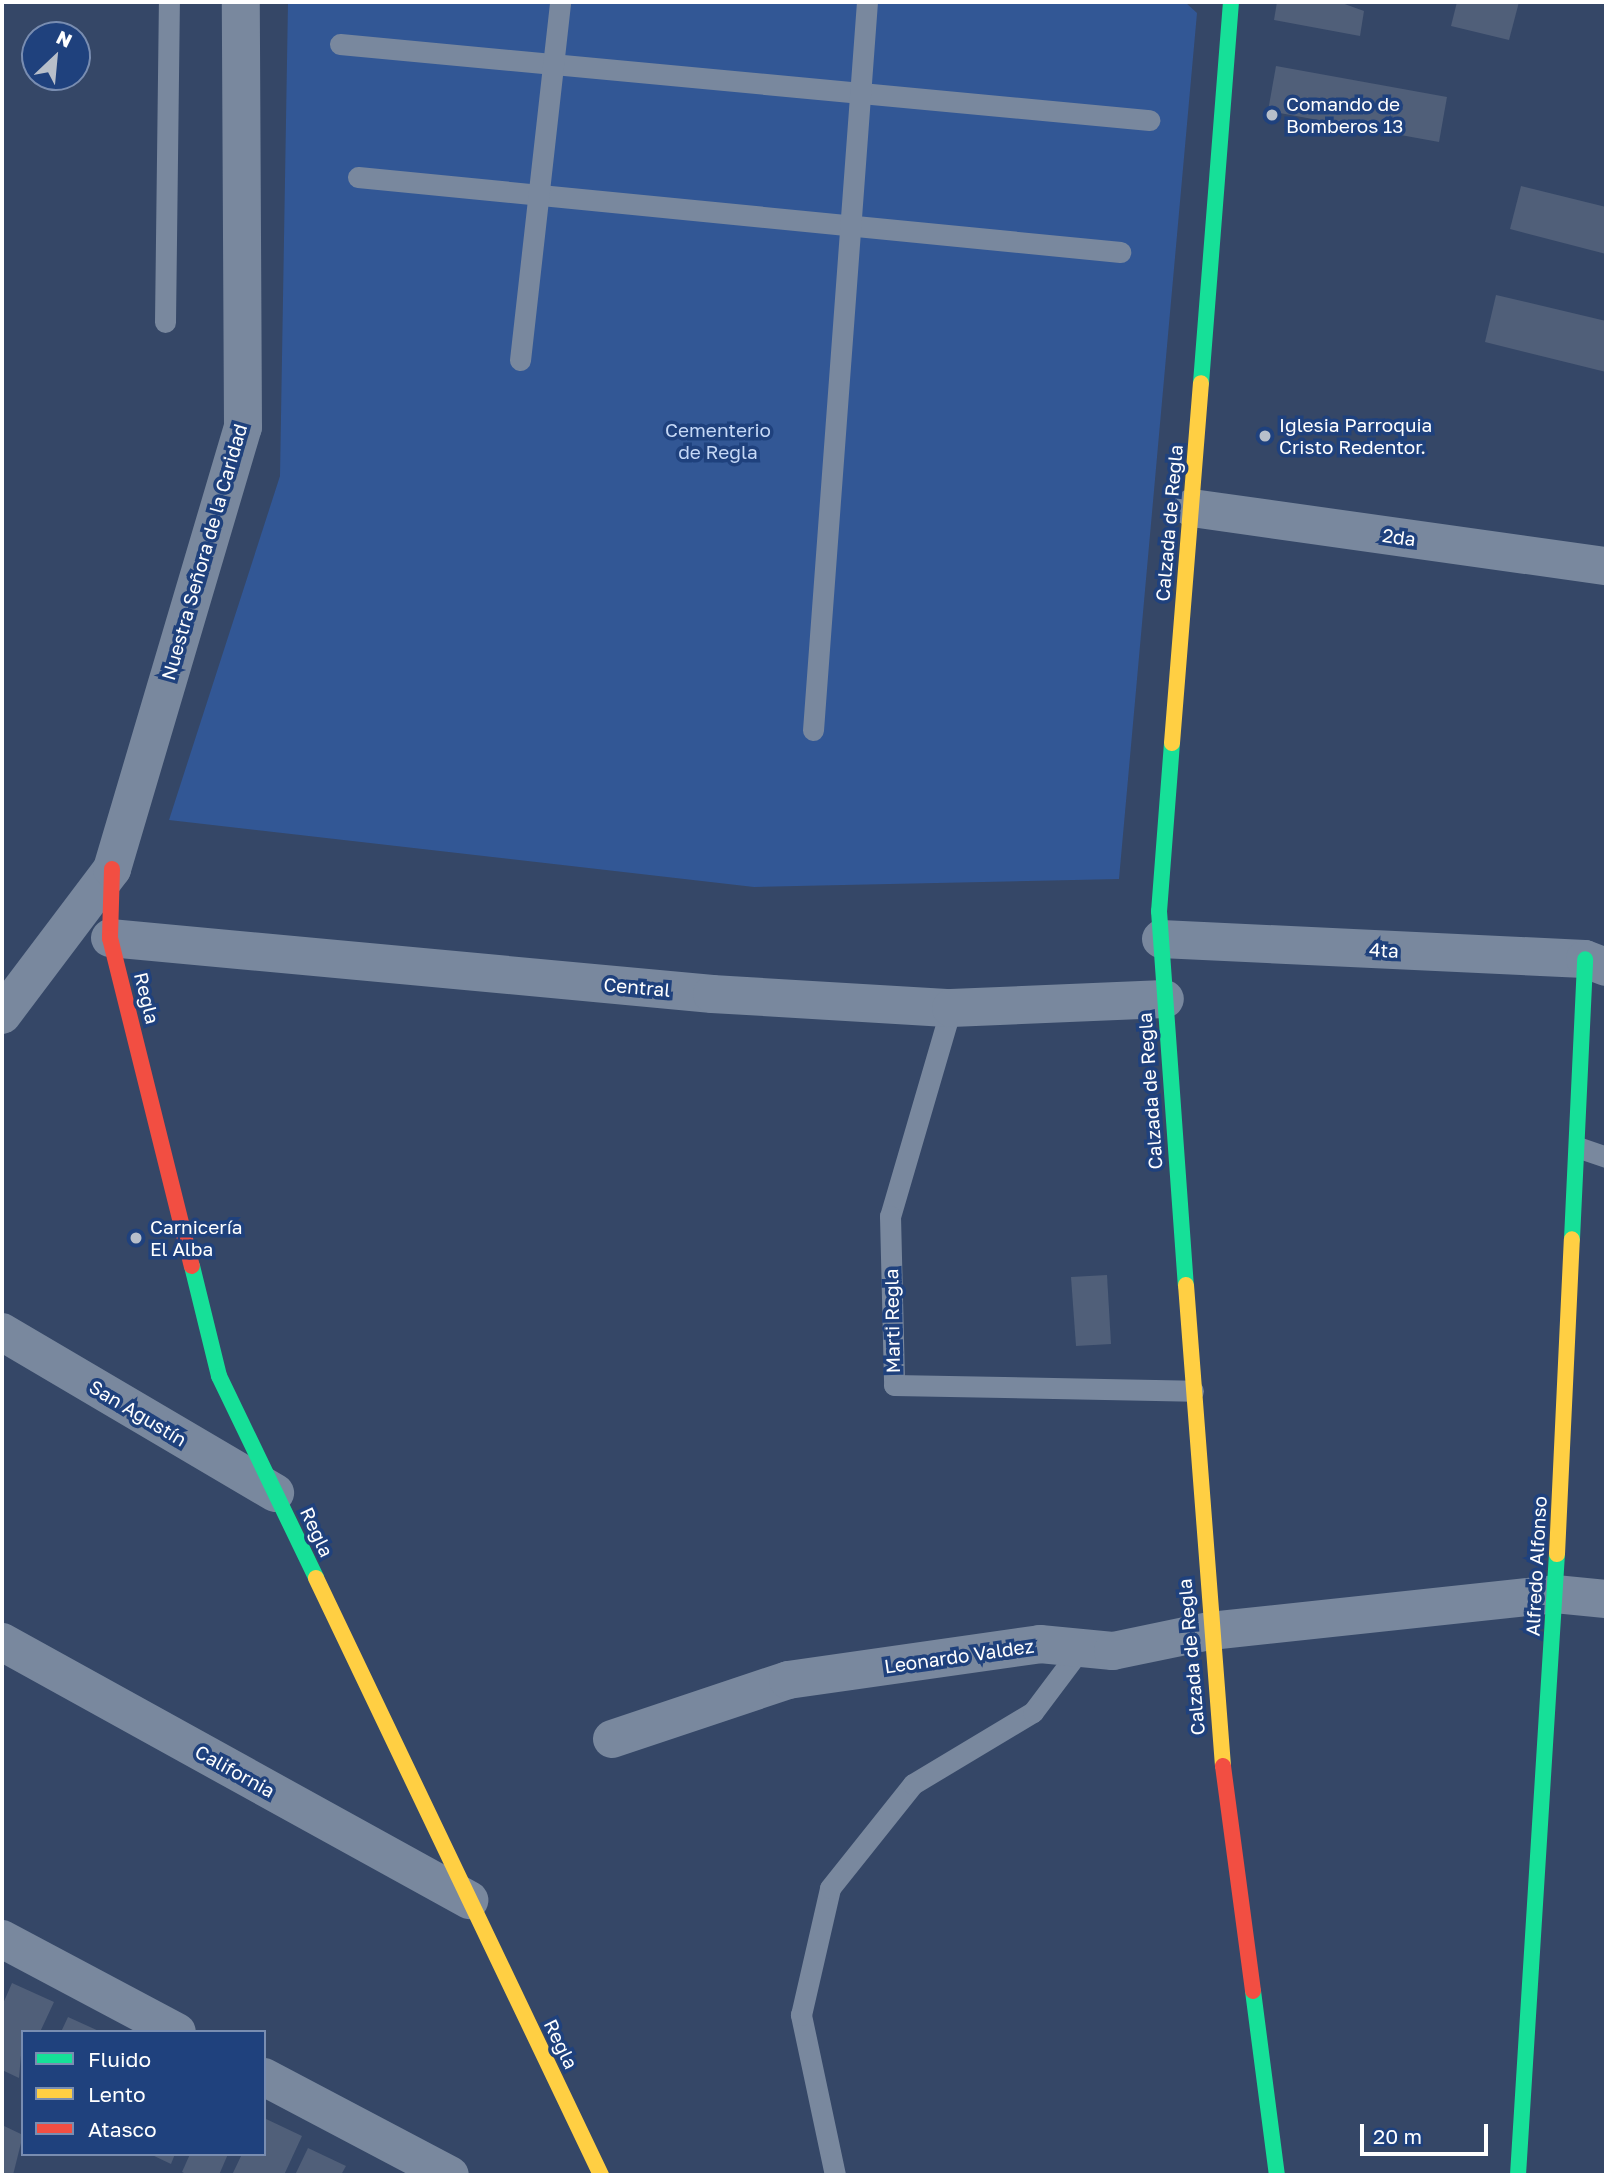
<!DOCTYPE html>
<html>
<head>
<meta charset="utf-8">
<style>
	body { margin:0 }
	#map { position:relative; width:1608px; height:2177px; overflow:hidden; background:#354767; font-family:"Golos Text",sans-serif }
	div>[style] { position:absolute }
	.green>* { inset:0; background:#325795 }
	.building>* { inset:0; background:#505f79 }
	.lane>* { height:21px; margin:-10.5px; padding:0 10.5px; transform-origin:10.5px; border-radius:10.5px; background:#79889e }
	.street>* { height:38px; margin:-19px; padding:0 19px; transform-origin:19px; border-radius:19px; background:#79889e }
	.fast>* { height:16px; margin:-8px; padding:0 8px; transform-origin:8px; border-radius:8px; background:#16e098 }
	.slow>* { height:16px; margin:-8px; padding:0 8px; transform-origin:8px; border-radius:8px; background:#ffcf43 }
	.jam>* { height:16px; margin:-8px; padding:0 8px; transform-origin:8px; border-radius:8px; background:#f24e42 }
	.dots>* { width:19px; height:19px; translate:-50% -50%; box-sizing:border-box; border:4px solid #1f417d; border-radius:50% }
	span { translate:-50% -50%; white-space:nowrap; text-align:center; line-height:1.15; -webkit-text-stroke:7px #1f417d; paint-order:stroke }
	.poi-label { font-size:19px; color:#fff }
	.left { translate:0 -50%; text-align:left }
	.park-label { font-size:19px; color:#c5d8f6 }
	.street-label { font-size:19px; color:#fff }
	.frame { position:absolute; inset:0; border:4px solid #fff; pointer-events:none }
	.legend { position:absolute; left:21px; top:2030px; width:245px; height:126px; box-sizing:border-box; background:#1f417d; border:2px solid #798db1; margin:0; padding:9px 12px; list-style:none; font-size:21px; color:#fff }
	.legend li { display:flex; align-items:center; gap:14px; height:35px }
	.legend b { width:35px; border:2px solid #798db1 }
	.north { position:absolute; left:21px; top:21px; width:70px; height:70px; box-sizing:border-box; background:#1f417d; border:2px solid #798db1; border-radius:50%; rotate:26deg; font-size:19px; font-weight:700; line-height:28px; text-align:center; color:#fff }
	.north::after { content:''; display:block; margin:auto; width:24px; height:32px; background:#b8bfca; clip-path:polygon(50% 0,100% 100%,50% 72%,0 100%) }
	.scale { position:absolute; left:1360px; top:2124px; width:128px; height:32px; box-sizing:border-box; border:4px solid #fff; border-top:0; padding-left:9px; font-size:21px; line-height:24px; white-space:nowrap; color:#fff; -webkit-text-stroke:5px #1f417d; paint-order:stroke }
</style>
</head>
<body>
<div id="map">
	<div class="green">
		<i style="clip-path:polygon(288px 2px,1185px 2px,1197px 13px,1119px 879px,754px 887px,169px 820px,280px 476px)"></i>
	</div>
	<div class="building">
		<i style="clip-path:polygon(1277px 2px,1339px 2px,1364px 11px,1360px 36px,1274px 20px)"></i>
		<i style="clip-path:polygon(1457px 2px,1519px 2px,1509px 40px,1451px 26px)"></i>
		<i style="clip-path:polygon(1276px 66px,1447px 97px,1439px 142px,1268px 111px)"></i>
		<i style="clip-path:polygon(1521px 186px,1606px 207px,1606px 254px,1510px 229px)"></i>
		<i style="clip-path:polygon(1496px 295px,1606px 321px,1606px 372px,1485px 342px)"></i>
		<i style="clip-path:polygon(1107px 1275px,1111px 1344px,1076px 1346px,1071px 1277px)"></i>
		<i style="clip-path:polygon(12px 1983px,54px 2002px,40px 2032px,23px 2032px,19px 2078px,2px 2070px,2px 2006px)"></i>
		<i style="clip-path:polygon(68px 2017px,101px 2032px,61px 2032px)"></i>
		<i style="clip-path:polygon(264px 2118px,302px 2136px,284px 2175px,232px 2175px,242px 2154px,264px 2154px)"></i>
		<i style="clip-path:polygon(2px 2125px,23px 2135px,13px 2175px,2px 2175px)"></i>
		<i style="clip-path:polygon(308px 2148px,346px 2166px,341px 2175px,295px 2175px)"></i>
		<i style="clip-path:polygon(150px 2154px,175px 2154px,171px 2164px)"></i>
		<i style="clip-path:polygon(190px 2154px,228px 2154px,219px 2175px,188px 2175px,182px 2172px)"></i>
	</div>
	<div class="lane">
		<i style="left:340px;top:44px;width:813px;rotate:5.37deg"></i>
		<i style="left:358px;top:177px;width:766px;rotate:5.62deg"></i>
		<i style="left:165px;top:322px;width:320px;rotate:-89.3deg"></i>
		<i style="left:520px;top:360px;width:360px;rotate:-83.6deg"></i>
		<i style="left:813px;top:730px;width:730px;rotate:-85.76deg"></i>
		<i style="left:951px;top:1008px;width:217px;rotate:106.3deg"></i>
		<i style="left:890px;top:1216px;width:169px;rotate:88.6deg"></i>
		<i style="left:894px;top:1385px;width:299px;rotate:1.1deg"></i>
		<i style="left:1580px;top:1148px;width:28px;rotate:19deg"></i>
		<i style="left:835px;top:2175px;width:164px;rotate:-102deg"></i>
		<i style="left:801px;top:2015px;width:130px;rotate:-77.1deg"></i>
		<i style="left:830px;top:1888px;width:133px;rotate:-51.4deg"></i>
		<i style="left:913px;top:1784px;width:140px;rotate:-31deg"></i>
		<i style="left:1033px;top:1712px;width:80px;rotate:-53.1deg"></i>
	</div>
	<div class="street">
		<i style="left:1192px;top:508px;width:418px;rotate:8deg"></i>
		<i style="left:110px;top:938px;width:605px;rotate:5.31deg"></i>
		<i style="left:712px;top:994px;width:239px;rotate:3.4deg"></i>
		<i style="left:951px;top:1008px;width:214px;rotate:-2.4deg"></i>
		<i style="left:1161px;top:939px;width:424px;rotate:2.7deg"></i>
		<i style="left:1585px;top:959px;width:22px;rotate:21deg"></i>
		<i style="left:2px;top:1015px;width:183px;rotate:-53deg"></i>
		<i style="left:112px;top:869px;width:461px;rotate:-73.5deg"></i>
		<i style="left:243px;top:427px;width:425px;rotate:-90.3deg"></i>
		<i style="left:2px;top:1332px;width:317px;rotate:30.5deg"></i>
		<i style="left:2px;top:1642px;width:534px;rotate:28.92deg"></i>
		<i style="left:612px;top:1739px;width:186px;rotate:-18.5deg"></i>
		<i style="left:788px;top:1680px;width:255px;rotate:-8.1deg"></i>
		<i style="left:1040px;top:1644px;width:73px;rotate:5.5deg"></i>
		<i style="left:1113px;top:1651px;width:99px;rotate:-11.7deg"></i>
		<i style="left:1210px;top:1631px;width:347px;rotate:-6.1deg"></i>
		<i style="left:1555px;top:1594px;width:51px;rotate:5.6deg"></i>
		<i style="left:2px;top:1939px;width:198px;rotate:28deg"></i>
		<i style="left:264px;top:2077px;width:210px;rotate:27.8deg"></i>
	</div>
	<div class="fast">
		<i style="left:1201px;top:383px;width:382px;rotate:-85.5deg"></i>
		<i style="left:1172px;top:743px;width:169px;rotate:94.4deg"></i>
		<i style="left:1159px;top:911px;width:375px;rotate:85.9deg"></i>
		<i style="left:1572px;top:1239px;width:280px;rotate:-87.3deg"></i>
		<i style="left:192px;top:1266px;width:113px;rotate:76.2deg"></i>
		<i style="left:219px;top:1376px;width:224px;rotate:64.3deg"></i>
		<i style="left:1253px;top:1991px;width:186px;rotate:82.6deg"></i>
		<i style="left:1518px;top:2175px;width:622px;rotate:-86.41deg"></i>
	</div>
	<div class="slow">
		<i style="left:1172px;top:743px;width:361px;rotate:-85.4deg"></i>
		<i style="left:1186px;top:1285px;width:482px;rotate:85.6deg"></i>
		<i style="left:1557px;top:1554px;width:315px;rotate:-87.3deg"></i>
		<i style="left:316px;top:1578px;width:662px;rotate:64.48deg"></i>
	</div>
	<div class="jam">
		<i style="left:112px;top:869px;width:69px;rotate:91.7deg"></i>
		<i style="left:110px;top:938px;width:338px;rotate:76deg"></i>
		<i style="left:1223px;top:1766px;width:227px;rotate:82.4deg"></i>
	</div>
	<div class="dots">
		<i style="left:1272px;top:115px;background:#b8bfca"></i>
		<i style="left:1265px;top:436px;background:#b8bfca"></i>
		<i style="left:136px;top:1238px;background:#b8bfca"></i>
	</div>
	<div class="poi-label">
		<span class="left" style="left:1286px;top:115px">Comando de<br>Bomberos 13</span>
		<span class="left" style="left:1279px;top:436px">Iglesia Parroquia<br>Cristo Redentor.</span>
		<span class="left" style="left:150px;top:1238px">Carnicería<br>El Alba</span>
	</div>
	<div class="park-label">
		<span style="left:718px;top:441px">Cementerio<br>de Regla</span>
	</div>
	<div class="street-label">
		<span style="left:1169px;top:523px;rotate:-85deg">Calzada de Regla</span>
		<span style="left:1399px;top:537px;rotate:8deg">2da</span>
		<span style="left:204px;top:552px;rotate:-74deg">Nuestra Señora de la Caridad</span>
		<span style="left:1384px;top:950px;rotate:3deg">4ta</span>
		<span style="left:637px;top:987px;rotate:5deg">Central</span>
		<span style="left:147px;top:998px;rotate:76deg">Regla</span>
		<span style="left:1150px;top:1091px;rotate:-94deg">Calzada de Regla</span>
		<span style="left:892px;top:1321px;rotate:-91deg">Marti Regla</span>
		<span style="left:138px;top:1413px;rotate:31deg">San Agustín</span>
		<span style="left:317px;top:1532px;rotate:65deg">Regla</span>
		<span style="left:1536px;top:1566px;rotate:-87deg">Alfredo Alfonso</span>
		<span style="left:959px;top:1656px;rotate:-8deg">Leonardo Valdez</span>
		<span style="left:1191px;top:1657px;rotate:-95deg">Calzada de Regla</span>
		<span style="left:235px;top:1771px;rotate:29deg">California</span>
		<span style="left:561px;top:2044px;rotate:64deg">Regla</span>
	</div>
	<div class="frame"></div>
	<ul class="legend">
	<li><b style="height:9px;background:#16e098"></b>Fluido</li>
	<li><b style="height:9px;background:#ffcf43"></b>Lento</li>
	<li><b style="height:9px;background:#f24e42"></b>Atasco</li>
	</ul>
	<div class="north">N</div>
	<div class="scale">20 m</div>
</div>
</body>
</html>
